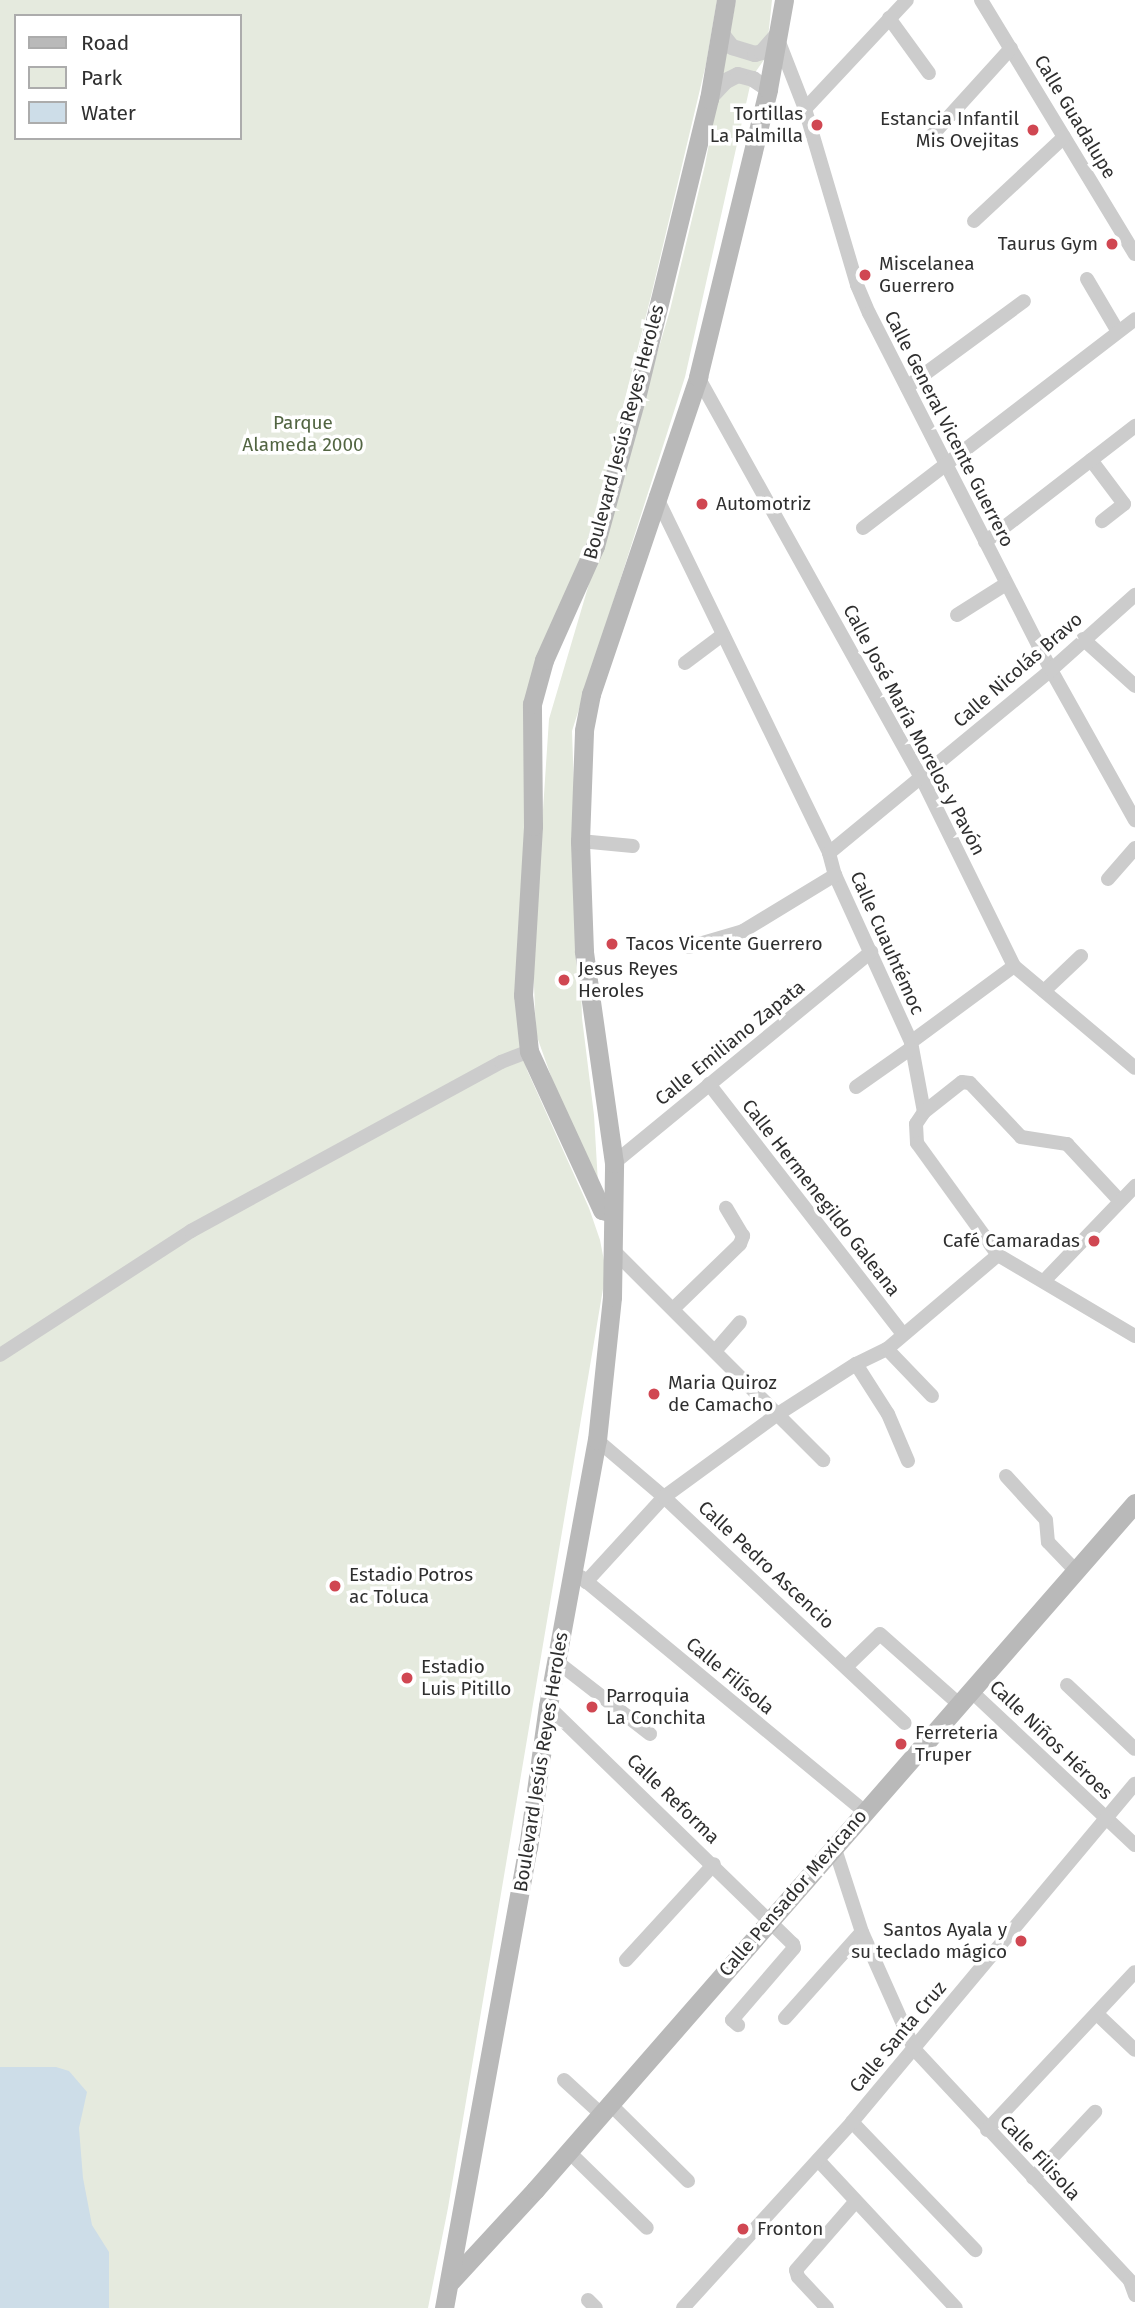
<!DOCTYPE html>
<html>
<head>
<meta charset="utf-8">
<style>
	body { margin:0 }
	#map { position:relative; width:1135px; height:2308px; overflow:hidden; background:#fff; font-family:"Fira Sans",sans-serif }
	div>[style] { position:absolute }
	.green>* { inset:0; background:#e5eade }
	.water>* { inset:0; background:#cddde8 }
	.minor>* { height:14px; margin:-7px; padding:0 7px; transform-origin:7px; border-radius:7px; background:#ccc }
	.tertiary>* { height:16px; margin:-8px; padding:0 8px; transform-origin:8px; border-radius:8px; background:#ccc }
	.secondary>* { height:19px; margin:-9.5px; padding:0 9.5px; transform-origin:9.5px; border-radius:9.5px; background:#b9b9b9 }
	.dots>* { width:19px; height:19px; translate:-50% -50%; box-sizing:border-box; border:4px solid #fff; border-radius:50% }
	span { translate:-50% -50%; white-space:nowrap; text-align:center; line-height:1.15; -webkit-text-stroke:7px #fff; paint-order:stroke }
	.poi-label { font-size:19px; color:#2f2f2f }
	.right { translate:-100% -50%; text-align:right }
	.left { translate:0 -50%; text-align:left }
	.street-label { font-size:19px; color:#2f2f2f }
	.park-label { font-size:19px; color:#526542 }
	.legend { position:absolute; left:14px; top:14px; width:228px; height:126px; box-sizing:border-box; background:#fff; border:2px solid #acacac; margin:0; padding:9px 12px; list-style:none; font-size:21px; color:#2f2f2f }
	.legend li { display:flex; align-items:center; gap:14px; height:35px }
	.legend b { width:35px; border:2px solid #acacac }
</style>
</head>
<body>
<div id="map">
	<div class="green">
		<i style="clip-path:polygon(evenodd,0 0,717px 0,706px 64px,651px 296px,592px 529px,527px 690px,530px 857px,515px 984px,527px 1070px,589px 1208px,600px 1240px,606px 1271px,448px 2208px,428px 2308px,0 2308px,0 0,16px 16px,240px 16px,240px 138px,16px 138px,16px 16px)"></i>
		<i style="clip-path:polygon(736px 0,772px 0,766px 57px,752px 77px,685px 377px,572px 731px,582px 1018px,594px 1115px,598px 1183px,562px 1107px,536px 1034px,533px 961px,549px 719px,670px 310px,705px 165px)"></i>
	</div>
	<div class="water">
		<i style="clip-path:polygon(0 2067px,56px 2067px,69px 2071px,87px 2092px,79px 2128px,83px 2178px,92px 2225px,109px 2252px,109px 2308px,0 2308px)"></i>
	</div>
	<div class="minor">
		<i style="left:981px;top:0;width:297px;rotate:58.8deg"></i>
		<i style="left:889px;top:18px;width:68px;rotate:54deg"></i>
		<i style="left:777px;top:37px;width:77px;rotate:68.7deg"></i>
		<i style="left:805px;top:109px;width:184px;rotate:73.5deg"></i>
		<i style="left:857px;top:285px;width:30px;rotate:67deg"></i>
		<i style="left:869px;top:313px;width:401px;rotate:63deg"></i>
		<i style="left:1051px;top:670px;width:172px;rotate:60.8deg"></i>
		<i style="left:805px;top:109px;width:149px;rotate:-46.9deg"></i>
		<i style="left:925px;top:143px;width:128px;rotate:-47.8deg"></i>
		<i style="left:974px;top:221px;width:123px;rotate:-43deg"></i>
		<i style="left:1087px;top:279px;width:59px;rotate:59.5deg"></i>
		<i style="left:698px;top:377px;width:458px;rotate:60.9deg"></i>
		<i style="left:921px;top:777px;width:211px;rotate:63.8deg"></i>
		<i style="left:1014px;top:966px;width:158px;rotate:40.1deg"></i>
		<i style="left:907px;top:387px;width:145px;rotate:-36.3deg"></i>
		<i style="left:1091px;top:460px;width:55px;rotate:53.1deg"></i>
		<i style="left:1124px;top:504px;width:28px;rotate:142deg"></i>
		<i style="left:656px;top:496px;width:397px;rotate:64.1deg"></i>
		<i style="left:829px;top:853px;width:23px;rotate:75deg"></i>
		<i style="left:835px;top:875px;width:183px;rotate:65.5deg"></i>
		<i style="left:911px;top:1042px;width:71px;rotate:79.5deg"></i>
		<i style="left:924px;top:1112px;width:14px;rotate:124deg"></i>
		<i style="left:916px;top:1124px;width:19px;rotate:87deg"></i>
		<i style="left:917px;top:1143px;width:138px;rotate:54.1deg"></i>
		<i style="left:998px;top:1255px;width:159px;rotate:30.6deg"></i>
		<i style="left:863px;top:528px;width:343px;rotate:-37.5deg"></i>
		<i style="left:985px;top:542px;width:190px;rotate:-37.7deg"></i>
		<i style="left:957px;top:615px;width:58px;rotate:-32.3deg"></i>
		<i style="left:1083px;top:639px;width:70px;rotate:42.1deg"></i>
		<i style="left:685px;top:663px;width:45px;rotate:-36.9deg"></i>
		<i style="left:580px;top:841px;width:53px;rotate:5.4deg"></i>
		<i style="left:829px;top:853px;width:288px;rotate:-39.5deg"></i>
		<i style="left:1051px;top:670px;width:113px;rotate:-41.8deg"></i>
		<i style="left:1108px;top:879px;width:41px;rotate:-48.9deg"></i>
		<i style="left:689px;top:947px;width:56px;rotate:-16.5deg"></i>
		<i style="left:743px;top:931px;width:108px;rotate:-31.3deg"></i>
		<i style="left:1044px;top:991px;width:51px;rotate:-43.4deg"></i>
		<i style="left:911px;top:1042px;width:128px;rotate:-36.4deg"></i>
		<i style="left:709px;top:1084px;width:316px;rotate:52.2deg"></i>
		<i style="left:856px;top:1087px;width:66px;rotate:-35.1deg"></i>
		<i style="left:924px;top:1112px;width:48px;rotate:-38.3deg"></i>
		<i style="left:962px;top:1082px;width:8px;rotate:7deg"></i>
		<i style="left:970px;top:1083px;width:74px;rotate:46.6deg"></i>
		<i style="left:1021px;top:1137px;width:47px;rotate:8.7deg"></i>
		<i style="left:1067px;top:1144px;width:78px;rotate:47.1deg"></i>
		<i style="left:614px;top:1163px;width:333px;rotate:-39.4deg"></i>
		<i style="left:614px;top:1251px;width:296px;rotate:45deg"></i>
		<i style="left:1044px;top:1281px;width:132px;rotate:-46.2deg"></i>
		<i style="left:673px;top:1309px;width:93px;rotate:-44.1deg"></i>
		<i style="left:740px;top:1244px;width:9px;rotate:-69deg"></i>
		<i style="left:743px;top:1236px;width:33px;rotate:-121deg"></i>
		<i style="left:887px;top:1349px;width:65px;rotate:46.2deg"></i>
		<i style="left:715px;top:1351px;width:38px;rotate:-49deg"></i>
		<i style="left:0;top:1355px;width:228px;rotate:-33deg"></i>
		<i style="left:191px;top:1231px;width:353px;rotate:-28.6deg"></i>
		<i style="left:501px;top:1062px;width:30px;rotate:-21deg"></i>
		<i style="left:856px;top:1364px;width:59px;rotate:57.4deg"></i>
		<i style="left:888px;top:1414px;width:51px;rotate:66.9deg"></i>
		<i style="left:597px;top:1440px;width:88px;rotate:40.4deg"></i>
		<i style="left:664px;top:1497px;width:330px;rotate:43.2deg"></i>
		<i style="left:1006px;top:1476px;width:59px;rotate:47.7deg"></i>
		<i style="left:1046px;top:1520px;width:22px;rotate:85deg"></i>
		<i style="left:1048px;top:1542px;width:40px;rotate:46deg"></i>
		<i style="left:581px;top:1577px;width:367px;rotate:39.6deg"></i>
		<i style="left:586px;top:1582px;width:115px;rotate:-47.5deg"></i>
		<i style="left:664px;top:1497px;width:141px;rotate:-36.1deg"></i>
		<i style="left:778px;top:1414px;width:93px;rotate:-32.7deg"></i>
		<i style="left:856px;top:1364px;width:34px;rotate:-26deg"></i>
		<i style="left:887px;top:1349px;width:145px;rotate:-40.3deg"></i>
		<i style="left:556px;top:1661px;width:119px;rotate:37.8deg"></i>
		<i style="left:846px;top:1667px;width:47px;rotate:-44.1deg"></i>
		<i style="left:880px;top:1634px;width:107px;rotate:41.6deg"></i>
		<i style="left:1067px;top:1685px;width:93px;rotate:43.3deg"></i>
		<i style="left:971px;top:1691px;width:225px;rotate:43.2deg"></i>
		<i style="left:548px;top:1706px;width:342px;rotate:44.2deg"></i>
		<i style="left:793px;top:1944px;width:4px;rotate:76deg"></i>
		<i style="left:794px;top:1948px;width:95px;rotate:130.7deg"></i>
		<i style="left:732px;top:2020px;width:8px;rotate:40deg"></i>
		<i style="left:834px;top:1846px;width:90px;rotate:72deg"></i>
		<i style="left:862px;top:1932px;width:128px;rotate:66deg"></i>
		<i style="left:914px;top:2049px;width:317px;rotate:47deg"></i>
		<i style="left:1130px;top:2281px;width:15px;rotate:70deg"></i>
		<i style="left:626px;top:1960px;width:130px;rotate:-47.5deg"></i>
		<i style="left:1097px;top:2014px;width:52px;rotate:43.5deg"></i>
		<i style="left:785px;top:2018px;width:115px;rotate:-48.2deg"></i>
		<i style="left:564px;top:2080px;width:49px;rotate:42.5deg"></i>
		<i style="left:609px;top:2103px;width:111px;rotate:44.6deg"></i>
		<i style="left:852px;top:2122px;width:178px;rotate:46.1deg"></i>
		<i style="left:987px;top:2130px;width:216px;rotate:-46.9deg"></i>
		<i style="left:568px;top:2151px;width:110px;rotate:44.3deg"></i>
		<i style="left:818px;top:2160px;width:202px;rotate:47deg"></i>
		<i style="left:1033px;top:2178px;width:91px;rotate:-46.8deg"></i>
		<i style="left:588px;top:2300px;width:11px;rotate:45deg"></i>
		<i style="left:683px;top:2308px;width:251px;rotate:-47.7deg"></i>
		<i style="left:852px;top:2122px;width:441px;rotate:-50.1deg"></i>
		<i style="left:827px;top:2308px;width:42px;rotate:-133.1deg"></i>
		<i style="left:798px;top:2277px;width:7px;rotate:-106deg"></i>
		<i style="left:796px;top:2270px;width:91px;rotate:-49deg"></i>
	</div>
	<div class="tertiary">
		<i style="left:721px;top:33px;width:18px;rotate:52deg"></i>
		<i style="left:732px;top:47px;width:24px;rotate:17deg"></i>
		<i style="left:755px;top:54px;width:7px;rotate:-16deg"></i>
		<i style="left:762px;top:52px;width:21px;rotate:-49deg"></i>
		<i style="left:709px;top:99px;width:25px;rotate:-47deg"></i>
		<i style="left:726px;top:81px;width:13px;rotate:-27deg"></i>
		<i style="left:738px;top:75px;width:16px;rotate:15deg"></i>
		<i style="left:753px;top:79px;width:18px;rotate:34deg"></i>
	</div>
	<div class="secondary">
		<i style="left:613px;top:1213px;width:11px;rotate:-165deg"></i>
		<i style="left:602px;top:1210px;width:175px;rotate:-114.7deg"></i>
		<i style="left:529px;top:1051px;width:56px;rotate:-96.1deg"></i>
		<i style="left:523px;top:995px;width:169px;rotate:-86.6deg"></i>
		<i style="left:533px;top:826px;width:122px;rotate:-90.5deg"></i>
		<i style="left:532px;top:704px;width:46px;rotate:-74.7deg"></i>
		<i style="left:544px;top:660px;width:125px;rotate:-65.9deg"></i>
		<i style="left:595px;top:546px;width:154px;rotate:-74.5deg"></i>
		<i style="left:636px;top:398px;width:308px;rotate:-76.3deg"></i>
		<i style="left:709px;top:99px;width:100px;rotate:-80.3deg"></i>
		<i style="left:451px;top:2281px;width:124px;rotate:-47.3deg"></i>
		<i style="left:535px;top:2190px;width:912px;rotate:-48.87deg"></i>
		<i style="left:444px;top:2308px;width:468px;rotate:-79.7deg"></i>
		<i style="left:528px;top:1848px;width:143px;rotate:-82deg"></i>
		<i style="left:548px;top:1706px;width:270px;rotate:-79.6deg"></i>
		<i style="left:597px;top:1440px;width:144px;rotate:-84deg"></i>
		<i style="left:612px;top:1297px;width:134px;rotate:-89.1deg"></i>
		<i style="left:614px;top:1163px;width:214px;rotate:-98.1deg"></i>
		<i style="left:584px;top:951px;width:110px;rotate:-92.1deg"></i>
		<i style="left:580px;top:841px;width:111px;rotate:-87.9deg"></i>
		<i style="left:584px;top:730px;width:37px;rotate:-79deg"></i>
		<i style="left:591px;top:694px;width:335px;rotate:-71.3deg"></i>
		<i style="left:698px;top:377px;width:296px;rotate:-76.3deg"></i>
		<i style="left:768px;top:89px;width:90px;rotate:-79.8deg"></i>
	</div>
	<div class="dots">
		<i style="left:817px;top:125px;background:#d04752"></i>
		<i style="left:1033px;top:130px;background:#d04752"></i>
		<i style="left:1112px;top:244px;background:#d04752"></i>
		<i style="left:865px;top:275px;background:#d04752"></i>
		<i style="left:702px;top:504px;background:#d04752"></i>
		<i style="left:612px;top:944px;background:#d04752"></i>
		<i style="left:564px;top:980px;background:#d04752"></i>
		<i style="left:1094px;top:1241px;background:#d04752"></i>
		<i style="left:654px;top:1394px;background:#d04752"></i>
		<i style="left:335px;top:1586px;background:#d04752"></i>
		<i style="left:407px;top:1678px;background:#d04752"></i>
		<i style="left:592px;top:1707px;background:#d04752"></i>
		<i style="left:901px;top:1744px;background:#d04752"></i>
		<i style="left:1021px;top:1941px;background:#d04752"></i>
		<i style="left:743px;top:2229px;background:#d04752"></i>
	</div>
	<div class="poi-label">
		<span class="right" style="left:803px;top:125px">Tortillas<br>La Palmilla</span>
		<span class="right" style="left:1019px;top:130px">Estancia Infantil<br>Mis Ovejitas</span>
		<span class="right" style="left:1098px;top:244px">Taurus Gym</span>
		<span class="left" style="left:879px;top:275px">Miscelanea<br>Guerrero</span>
		<span class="left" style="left:716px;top:504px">Automotriz</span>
		<span class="left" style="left:626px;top:944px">Tacos Vicente Guerrero</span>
		<span class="left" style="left:578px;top:980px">Jesus Reyes<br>Heroles</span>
		<span class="right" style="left:1080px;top:1241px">Café Camaradas</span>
		<span class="left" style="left:668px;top:1394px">Maria Quiroz<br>de Camacho</span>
		<span class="left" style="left:349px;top:1586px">Estadio Potros<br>ac Toluca</span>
		<span class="left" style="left:421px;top:1678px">Estadio<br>Luis Pitillo</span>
		<span class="left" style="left:606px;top:1707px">Parroquia<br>La Conchita</span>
		<span class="left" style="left:915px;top:1744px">Ferreteria<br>Truper</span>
		<span class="right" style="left:1007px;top:1941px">Santos Ayala y<br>su teclado mágico</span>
		<span class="left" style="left:757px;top:2229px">Fronton</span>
	</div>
	<div class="street-label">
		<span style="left:1075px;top:117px;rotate:59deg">Calle Guadalupe</span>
		<span style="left:949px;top:429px;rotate:63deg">Calle General Vicente Guerrero</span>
		<span style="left:624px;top:432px;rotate:-75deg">Boulevard Jesús Reyes Heroles</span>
		<span style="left:1018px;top:670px;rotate:-41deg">Calle Nicolás Bravo</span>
		<span style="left:914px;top:730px;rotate:62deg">Calle José María Morelos y Pavón</span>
		<span style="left:887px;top:943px;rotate:66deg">Calle Cuauhtémoc</span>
		<span style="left:730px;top:1043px;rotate:-39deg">Calle Emiliano Zapata</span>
		<span style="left:821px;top:1198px;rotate:52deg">Calle Hermenegildo Galeana</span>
		<span style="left:766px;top:1565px;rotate:43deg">Calle Pedro Ascencio</span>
		<span style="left:730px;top:1676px;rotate:40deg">Calle Filísola</span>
		<span style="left:1051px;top:1740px;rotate:44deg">Calle Niños Héroes</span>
		<span style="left:541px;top:1762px;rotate:-81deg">Boulevard Jesús Reyes Heroles</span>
		<span style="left:673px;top:1799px;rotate:44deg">Calle Reforma</span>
		<span style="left:793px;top:1893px;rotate:-49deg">Calle Pensador Mexicano</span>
		<span style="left:898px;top:2037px;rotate:-50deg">Calle Santa Cruz</span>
		<span style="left:1040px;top:2158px;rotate:47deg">Calle Filisola</span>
	</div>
	<div class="park-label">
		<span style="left:303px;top:434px">Parque<br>Alameda 2000</span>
	</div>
	<ul class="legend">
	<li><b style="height:9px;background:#b9b9b9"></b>Road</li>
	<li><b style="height:19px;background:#e5eade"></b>Park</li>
	<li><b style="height:19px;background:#cddde8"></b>Water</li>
	</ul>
</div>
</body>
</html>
